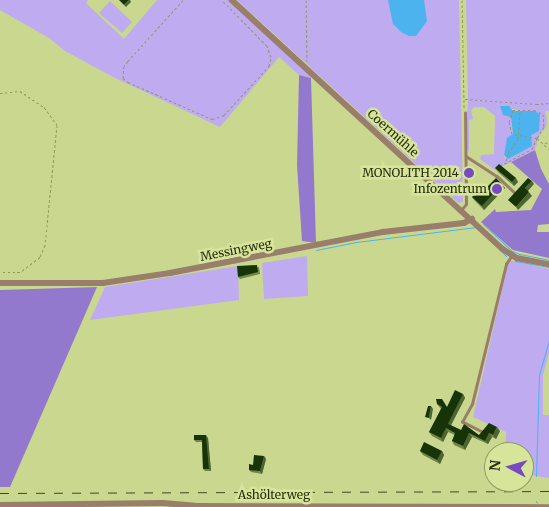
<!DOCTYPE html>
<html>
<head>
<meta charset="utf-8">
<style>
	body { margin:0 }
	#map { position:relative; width:549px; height:507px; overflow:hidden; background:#cad88f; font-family:Merriweather,serif }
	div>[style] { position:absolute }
	.green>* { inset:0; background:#bfabf0 }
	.forest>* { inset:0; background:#9379ce }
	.water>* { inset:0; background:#4cb3ee }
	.stream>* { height:1px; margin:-0.5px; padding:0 0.5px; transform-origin:0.5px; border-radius:0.5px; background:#4cb3ee }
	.path>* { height:1px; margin-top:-0.5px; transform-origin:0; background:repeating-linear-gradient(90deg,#8e985f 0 2.5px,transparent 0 5px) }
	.lane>* { height:2.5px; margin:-1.25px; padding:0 1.25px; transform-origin:1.25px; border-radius:1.25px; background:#997e6b }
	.street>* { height:5.5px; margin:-2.75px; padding:0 2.75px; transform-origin:2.75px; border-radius:2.75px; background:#997e6b }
	.rail>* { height:1px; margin-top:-0.5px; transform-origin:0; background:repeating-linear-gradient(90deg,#3f4622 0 9px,transparent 0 18px) }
	.wall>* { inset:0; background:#70864c }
	.shaded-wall>* { inset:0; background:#4d6531 }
	.building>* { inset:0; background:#173409 }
	.dots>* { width:14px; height:14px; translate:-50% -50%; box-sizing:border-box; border:2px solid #d7e59b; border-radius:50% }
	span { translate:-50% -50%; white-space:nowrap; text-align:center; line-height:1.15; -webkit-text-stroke:5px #d7e59b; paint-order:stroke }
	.street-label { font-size:12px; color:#292e10 }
	.poi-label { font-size:12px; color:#292e10 }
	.right { translate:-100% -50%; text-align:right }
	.north { position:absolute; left:484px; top:442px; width:50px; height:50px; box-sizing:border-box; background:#d7e59b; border:1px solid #919c63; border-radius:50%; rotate:276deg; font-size:14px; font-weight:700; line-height:20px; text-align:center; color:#292e10 }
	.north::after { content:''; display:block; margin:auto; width:18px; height:22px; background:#774ac2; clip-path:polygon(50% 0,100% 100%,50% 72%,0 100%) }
</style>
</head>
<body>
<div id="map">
	<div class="green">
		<i style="clip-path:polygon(0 0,88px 0,86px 3px,124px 39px,157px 0,232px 0,305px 66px,311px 78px,299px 75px,279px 57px,220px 127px,115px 78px,65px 51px,49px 38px,0 10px)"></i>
		<i style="clip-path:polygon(237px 0,459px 0,463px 201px,459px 203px,456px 201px)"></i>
		<i style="clip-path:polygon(evenodd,466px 0,549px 0,549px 111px,545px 111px,547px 120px,546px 127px,540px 134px,535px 150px,495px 170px,480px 159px,481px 155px,494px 154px,495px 116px,484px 107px,474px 107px,471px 110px,473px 119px,469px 120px,469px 153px,466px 144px,468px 99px,466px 0,503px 106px,520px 111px,505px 159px,504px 155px,507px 141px,513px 134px,511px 117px,508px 116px,503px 106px)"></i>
		<i style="clip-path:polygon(110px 1px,132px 22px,122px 33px,99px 13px)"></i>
		<i style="clip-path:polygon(307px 256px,308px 296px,264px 299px,262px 263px)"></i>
		<i style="clip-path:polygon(509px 260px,549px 269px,549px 353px,543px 375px,543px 415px,549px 415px,549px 478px,524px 474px,524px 452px,505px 452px,506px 432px,473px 417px)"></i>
		<i style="clip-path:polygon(238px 266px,239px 300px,90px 320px,105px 287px)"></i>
	</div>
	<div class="forest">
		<i style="clip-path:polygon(299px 75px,311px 78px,316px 243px,302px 241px,297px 165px)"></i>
		<i style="clip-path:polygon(535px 150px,541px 169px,549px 184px,549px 224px,538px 225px,537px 232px,549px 232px,549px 258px,513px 250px,481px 222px,495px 209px,496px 212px,531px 210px,542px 189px,511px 162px)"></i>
		<i style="clip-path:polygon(97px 287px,10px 487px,0 487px,0 290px)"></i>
	</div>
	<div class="water">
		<i style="clip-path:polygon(388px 0,424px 0,427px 21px,416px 36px,409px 36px,401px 32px,393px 24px)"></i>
		<i style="clip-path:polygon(500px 106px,509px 106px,513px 111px,534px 111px,540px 114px,539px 131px,531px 135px,532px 146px,508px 159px,504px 155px,507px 138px,513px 134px,511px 117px,503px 115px)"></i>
	</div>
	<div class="stream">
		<i style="left:483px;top:224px;width:40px;rotate:43deg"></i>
		<i style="left:512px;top:251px;width:8px;rotate:23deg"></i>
		<i style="left:519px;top:254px;width:31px;rotate:11deg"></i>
		<i style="left:499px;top:249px;width:10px;rotate:45deg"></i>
		<i style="left:316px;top:250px;width:41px;rotate:-11.3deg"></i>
		<i style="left:356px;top:242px;width:121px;rotate:-7.1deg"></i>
		<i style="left:515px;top:261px;width:35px;rotate:10deg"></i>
		<i style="left:536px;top:476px;width:101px;rotate:-88.3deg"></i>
		<i style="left:539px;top:375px;width:37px;rotate:-74deg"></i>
		<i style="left:536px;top:501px;width:2px;rotate:63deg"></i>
	</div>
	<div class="path">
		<i style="left:183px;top:0;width:82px;rotate:132deg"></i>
		<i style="left:128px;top:61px;width:6px;rotate:129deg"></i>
		<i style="left:124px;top:66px;width:12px;rotate:95deg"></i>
		<i style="left:123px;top:78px;width:6px;rotate:39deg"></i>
		<i style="left:128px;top:82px;width:92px;rotate:23.8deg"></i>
		<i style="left:212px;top:119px;width:13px;rotate:-18deg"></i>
		<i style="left:224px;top:115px;width:67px;rotate:-47.4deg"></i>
		<i style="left:269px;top:66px;width:9px;rotate:-77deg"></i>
		<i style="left:271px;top:57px;width:12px;rotate:-110deg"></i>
		<i style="left:267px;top:46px;width:64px;rotate:-134.4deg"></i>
		<i style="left:306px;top:0;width:61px;rotate:89.1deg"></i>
		<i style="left:462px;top:0;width:109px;rotate:88.9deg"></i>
		<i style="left:0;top:93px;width:20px;rotate:-6deg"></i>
		<i style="left:20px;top:91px;width:29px;rotate:34deg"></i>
		<i style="left:44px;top:107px;width:22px;rotate:54deg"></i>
		<i style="left:57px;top:125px;width:121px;rotate:95.7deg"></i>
		<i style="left:45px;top:245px;width:13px;rotate:113deg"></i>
		<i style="left:40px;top:257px;width:25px;rotate:143deg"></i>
		<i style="left:20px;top:272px;width:20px;rotate:180deg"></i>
		<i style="left:465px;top:99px;width:71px;rotate:4deg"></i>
		<i style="left:536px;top:104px;width:13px;rotate:-4deg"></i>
		<i style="left:517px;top:135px;width:5px;rotate:-169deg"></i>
		<i style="left:512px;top:134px;width:12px;rotate:-104deg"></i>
		<i style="left:509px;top:122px;width:13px;rotate:-72deg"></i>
		<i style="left:513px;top:110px;width:21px"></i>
		<i style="left:534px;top:110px;width:10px;rotate:24deg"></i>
		<i style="left:543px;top:114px;width:13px;rotate:86deg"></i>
		<i style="left:544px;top:127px;width:13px;rotate:122deg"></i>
		<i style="left:537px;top:138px;width:19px;rotate:-171deg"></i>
		<i style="left:545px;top:143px;width:4px;rotate:-14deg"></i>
		<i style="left:506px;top:161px;width:8px;rotate:-76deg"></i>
		<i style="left:508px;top:153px;width:17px;rotate:-54deg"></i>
		<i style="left:518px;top:139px;width:28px;rotate:-86deg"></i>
		<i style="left:500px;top:166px;width:36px;rotate:-28deg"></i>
		<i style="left:532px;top:149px;width:12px;rotate:-66deg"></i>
		<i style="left:537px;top:138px;width:16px;rotate:43deg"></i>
	</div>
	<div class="lane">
		<i style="left:466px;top:156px;width:37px;rotate:33deg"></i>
		<i style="left:497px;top:176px;width:26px;rotate:43deg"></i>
		<i style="left:462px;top:209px;width:6px;rotate:-51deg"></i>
		<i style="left:466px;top:204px;width:91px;rotate:-90.6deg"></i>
		<i style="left:482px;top:432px;width:22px;rotate:-153deg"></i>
		<i style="left:462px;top:422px;width:21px;rotate:-61deg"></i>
		<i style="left:472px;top:404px;width:144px;rotate:-76.3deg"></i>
		<i style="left:506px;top:264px;width:11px;rotate:-56deg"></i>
	</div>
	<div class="street">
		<i style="left:232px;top:0;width:368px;rotate:42.6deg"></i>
		<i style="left:503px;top:249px;width:17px;rotate:33deg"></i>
		<i style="left:517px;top:258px;width:33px;rotate:11deg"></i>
		<i style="left:0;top:283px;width:103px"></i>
		<i style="left:103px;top:283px;width:68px;rotate:-8.5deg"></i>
		<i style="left:170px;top:273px;width:217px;rotate:-10.9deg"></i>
		<i style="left:383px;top:232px;width:81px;rotate:-6.3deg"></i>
		<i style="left:464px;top:223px;width:9px;rotate:-27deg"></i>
		<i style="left:0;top:505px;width:163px;rotate:-0.7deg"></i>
		<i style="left:163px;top:503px;width:32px;rotate:5deg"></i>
		<i style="left:195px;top:506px;width:354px;rotate:0.2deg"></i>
	</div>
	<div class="rail">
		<i style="left:0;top:493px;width:549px;rotate:-0.21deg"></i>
	</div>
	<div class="wall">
		<i style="clip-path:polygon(495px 168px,518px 182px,514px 186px,498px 172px)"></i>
		<i style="clip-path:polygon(505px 188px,484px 210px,475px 201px,472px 197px)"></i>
		<i style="clip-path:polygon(259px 267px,260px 274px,240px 279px,238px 277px)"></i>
		<i style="clip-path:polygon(463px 394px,465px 398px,451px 425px,461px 430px,479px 435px,500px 431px,496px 439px,492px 437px,488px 444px,472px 437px,465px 450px,454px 445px,452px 441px,455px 435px,448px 432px,443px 442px,432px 436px,429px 432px,441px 409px,437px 404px,447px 407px)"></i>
		<i style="clip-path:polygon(208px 438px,211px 471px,205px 471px,203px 469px,202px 442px,196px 442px,194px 440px)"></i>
		<i style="clip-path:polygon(420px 451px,442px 451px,444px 455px,440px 464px,423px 455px)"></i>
		<i style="clip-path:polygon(264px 456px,266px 459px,262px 474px,251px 472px,249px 470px,253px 465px)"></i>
	</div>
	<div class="shaded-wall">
		<i style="clip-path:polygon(129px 0,130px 0,131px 2px,126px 7px,124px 5px)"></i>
		<i style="clip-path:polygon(516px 178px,518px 182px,514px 186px,512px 182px)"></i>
		<i style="clip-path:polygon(532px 181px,534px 184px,527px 192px,525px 188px)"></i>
		<i style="clip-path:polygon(502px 184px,505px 188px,484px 210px,482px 206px)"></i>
		<i style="clip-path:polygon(529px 192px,532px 196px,518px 210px,516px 207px)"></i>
		<i style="clip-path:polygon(463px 394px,465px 398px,450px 427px,448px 424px)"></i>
		<i style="clip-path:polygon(431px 406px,433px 409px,431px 420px,429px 418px)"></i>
		<i style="clip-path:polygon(497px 427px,500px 431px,496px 439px,493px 435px)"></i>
		<i style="clip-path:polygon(446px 428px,448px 432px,443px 442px,441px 438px)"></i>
		<i style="clip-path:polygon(469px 433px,472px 437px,465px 450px,463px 446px)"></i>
		<i style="clip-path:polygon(489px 433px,492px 437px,488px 444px,485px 441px)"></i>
		<i style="clip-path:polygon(206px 435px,208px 438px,211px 471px,209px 469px)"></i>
		<i style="clip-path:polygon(442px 451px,444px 455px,440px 464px,437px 460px)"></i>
		<i style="clip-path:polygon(264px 456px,266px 459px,262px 474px,260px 471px)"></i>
	</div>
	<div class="building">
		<i style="clip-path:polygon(119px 0,129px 0,124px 5px)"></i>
		<i style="clip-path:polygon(499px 164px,516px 178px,512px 182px,495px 168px)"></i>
		<i style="clip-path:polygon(496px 178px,502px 184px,482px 206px,472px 197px,483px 185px,486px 188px)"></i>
		<i style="clip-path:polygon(528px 178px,532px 181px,525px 188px,529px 192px,516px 207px,508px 200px)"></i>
		<i style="clip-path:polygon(257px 265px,258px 272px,238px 277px,237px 266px)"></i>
		<i style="clip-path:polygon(455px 390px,463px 394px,448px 424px,461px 430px,464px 424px,479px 435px,489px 423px,497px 427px,493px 435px,489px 433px,485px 441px,469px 433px,463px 446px,452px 441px,455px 433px,446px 428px,441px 438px,429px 432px,442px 407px,437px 404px,436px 399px,442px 399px,447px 407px)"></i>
		<i style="clip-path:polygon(428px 406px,431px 406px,429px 418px,425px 417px)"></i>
		<i style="clip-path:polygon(194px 435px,206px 435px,209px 469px,203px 469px,202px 440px,194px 440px)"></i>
		<i style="clip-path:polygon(424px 442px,442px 451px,437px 460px,420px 451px)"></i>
		<i style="clip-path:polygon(254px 455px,264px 456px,260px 471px,249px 470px,249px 464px,253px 465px)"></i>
	</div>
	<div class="dots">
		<i style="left:469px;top:173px;background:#774ac2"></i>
		<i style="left:497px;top:189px;background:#774ac2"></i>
	</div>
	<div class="street-label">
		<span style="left:393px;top:133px;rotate:42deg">Coermühle</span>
		<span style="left:236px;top:250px;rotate:-11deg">Messingweg</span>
		<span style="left:274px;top:495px">Ashölterweg</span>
	</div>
	<div class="poi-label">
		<span class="right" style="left:459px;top:173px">MONOLITH 2014</span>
		<span class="right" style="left:487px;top:189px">Infozentrum</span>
	</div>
	<div class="north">N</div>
</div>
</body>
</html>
